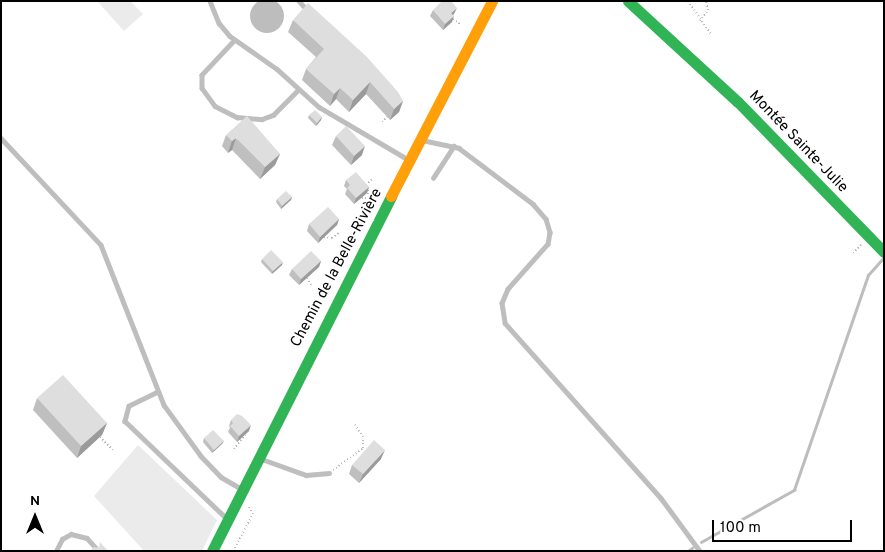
<!DOCTYPE html>
<html>
<head>
<meta charset="utf-8">
<style>
	body { margin:0 }
	#map { position:relative; width:885px; height:552px; overflow:hidden; background:#fff; font-family:Overpass,sans-serif }
	div>[style] { position:absolute }
	.green>* { inset:0; background:#ebebeb }
	.water>* { inset:0; background:#bdbdbd }
	.round { border-radius:50% }
	.stream>* { height:2.5px; margin:-1.25px; padding:0 1.25px; transform-origin:1.25px; border-radius:1.25px; background:#bdbdbd }
	.path>* { height:2px; margin-top:-1px; transform-origin:0; background:repeating-linear-gradient(90deg,#b9b9b9 0 1px,transparent 0 3.5px) }
	.lane>* { height:4.5px; margin:-2.25px; padding:0 2.25px; transform-origin:2.25px; border-radius:2.25px; background:#bebebe }
	.fast>* { height:11px; margin:-5.5px; padding:0 5.5px; transform-origin:5.5px; border-radius:5.5px; background:#30b455 }
	.slow>* { height:11px; margin:-5.5px; padding:0 5.5px; transform-origin:5.5px; border-radius:5.5px; background:#ff9f0a }
	.wall>* { inset:0; background:#bfbfbf }
	.shaded-wall>* { inset:0; background:#9b9b9b }
	.building>* { inset:0; background:#dedede }
	span { translate:-50% -50%; white-space:nowrap; text-align:center; line-height:1.15; -webkit-text-stroke:5px #fff; paint-order:stroke }
	.street-label { font-size:15px; color:#000 }
	.frame { position:absolute; inset:0; border:2px solid #000; pointer-events:none }
	.north { position:absolute; left:10px; top:492px; width:50px; height:50px; -webkit-text-stroke:4px #fff; paint-order:stroke; rotate:0deg; font-size:14px; font-weight:700; line-height:20px; text-align:center; color:#000 }
	.north::after { content:''; display:block; margin:auto; width:18px; height:22px; background:#000; clip-path:polygon(50% 0,100% 100%,50% 72%,0 100%) }
	.scale { position:absolute; left:712px; top:520px; width:140px; height:22px; box-sizing:border-box; border:2px solid #000; border-top:0; padding-left:6px; font-size:15px; line-height:18px; white-space:nowrap; color:#000; -webkit-text-stroke:4px #fff; paint-order:stroke }
</style>
</head>
<body>
<div id="map">
	<div class="green">
		<i style="clip-path:polygon(97px 1px,130px 1px,143px 14px,124px 31px)"></i>
		<i style="clip-path:polygon(138px 445px,217px 520px,202px 551px,144px 551px,94px 496px)"></i>
	</div>
	<div class="water">
		<i class="round" style="left:250px;top:-1px;width:34px;height:34px"></i>
	</div>
	<div class="stream">
		<i style="left:701px;top:542px;width:107px;rotate:-29.2deg"></i>
		<i style="left:794px;top:490px;width:227px;rotate:-71deg"></i>
		<i style="left:868px;top:275px;width:24px;rotate:-48deg"></i>
		<i style="left:688px;top:551px;width:5px;rotate:-37deg"></i>
	</div>
	<div class="path">
		<i style="left:688px;top:1px;width:40px;rotate:55.1deg"></i>
		<i style="left:453px;top:19px;width:9px;rotate:36deg"></i>
		<i style="left:700px;top:21px;width:14px;rotate:-54deg"></i>
		<i style="left:708px;top:10px;width:9px;rotate:-103deg"></i>
		<i style="left:382px;top:122px;width:7px;rotate:-45deg"></i>
		<i style="left:366px;top:185px;width:8px;rotate:-45deg"></i>
		<i style="left:362px;top:198px;width:6px"></i>
		<i style="left:368px;top:198px;width:8px;rotate:-90deg"></i>
		<i style="left:324px;top:237px;width:8px;rotate:7deg"></i>
		<i style="left:332px;top:238px;width:10px;rotate:-37deg"></i>
		<i style="left:853px;top:253px;width:13px;rotate:-45deg"></i>
		<i style="left:307px;top:278px;width:8px;rotate:60deg"></i>
		<i style="left:100px;top:437px;width:18px;rotate:45deg"></i>
		<i style="left:234px;top:449px;width:18px;rotate:-52deg"></i>
		<i style="left:333px;top:470px;width:37px;rotate:-36deg"></i>
		<i style="left:363px;top:448px;width:11px;rotate:-90deg"></i>
		<i style="left:363px;top:437px;width:17px;rotate:-123deg"></i>
		<i style="left:233px;top:551px;width:42px;rotate:-61.6deg"></i>
		<i style="left:253px;top:514px;width:10px;rotate:-119deg"></i>
	</div>
	<div class="lane">
		<i style="left:210px;top:1px;width:24px;rotate:68deg"></i>
		<i style="left:219px;top:23px;width:17px;rotate:50deg"></i>
		<i style="left:230px;top:36px;width:57px;rotate:35.1deg"></i>
		<i style="left:277px;top:69px;width:57px;rotate:42.1deg"></i>
		<i style="left:319px;top:107px;width:104px;rotate:30.5deg"></i>
		<i style="left:299px;top:1px;width:13px;rotate:48deg"></i>
		<i style="left:235px;top:40px;width:48px;rotate:133.3deg"></i>
		<i style="left:202px;top:75px;width:13px;rotate:90deg"></i>
		<i style="left:202px;top:88px;width:22px;rotate:54deg"></i>
		<i style="left:215px;top:106px;width:25px;rotate:27deg"></i>
		<i style="left:237px;top:117px;width:25px;rotate:5deg"></i>
		<i style="left:262px;top:119px;width:12px;rotate:-20deg"></i>
		<i style="left:273px;top:115px;width:35px;rotate:-45deg"></i>
		<i style="left:1px;top:138px;width:146px;rotate:46.9deg"></i>
		<i style="left:101px;top:245px;width:172px;rotate:68.5deg"></i>
		<i style="left:164px;top:405px;width:63px;rotate:54deg"></i>
		<i style="left:201px;top:456px;width:29px;rotate:46deg"></i>
		<i style="left:221px;top:477px;width:22px;rotate:30deg"></i>
		<i style="left:422px;top:140px;width:38px;rotate:12deg"></i>
		<i style="left:459px;top:148px;width:93px;rotate:37.1deg"></i>
		<i style="left:533px;top:204px;width:20px;rotate:49deg"></i>
		<i style="left:546px;top:219px;width:14px;rotate:73deg"></i>
		<i style="left:550px;top:232px;width:12px;rotate:99deg"></i>
		<i style="left:548px;top:244px;width:60px;rotate:131.6deg"></i>
		<i style="left:508px;top:289px;width:15px;rotate:113deg"></i>
		<i style="left:502px;top:303px;width:20px;rotate:81deg"></i>
		<i style="left:505px;top:323px;width:234px;rotate:48.3deg"></i>
		<i style="left:661px;top:498px;width:66px;rotate:53.7deg"></i>
		<i style="left:433px;top:178px;width:38px;rotate:-57deg"></i>
		<i style="left:158px;top:392px;width:32px;rotate:154deg"></i>
		<i style="left:129px;top:406px;width:16px;rotate:105deg"></i>
		<i style="left:125px;top:421px;width:140px;rotate:43.8deg"></i>
		<i style="left:259px;top:458px;width:50px;rotate:19.9deg"></i>
		<i style="left:306px;top:475px;width:23px;rotate:-5deg"></i>
		<i style="left:56px;top:551px;width:13px;rotate:-63deg"></i>
		<i style="left:62px;top:539px;width:10px;rotate:-29deg"></i>
		<i style="left:71px;top:534px;width:16px;rotate:14deg"></i>
		<i style="left:87px;top:538px;width:13px;rotate:48deg"></i>
	</div>
	<div class="fast">
		<i style="left:628px;top:1px;width:149px;rotate:42.6deg"></i>
		<i style="left:738px;top:102px;width:209px;rotate:45.8deg"></i>
		<i style="left:212px;top:551px;width:398px;rotate:-63.2deg"></i>
	</div>
	<div class="slow">
		<i style="left:391px;top:196px;width:220px;rotate:-62.6deg"></i>
	</div>
	<div class="wall">
		<i style="clip-path:polygon(433px 10px,454px 14px,453px 15px,452px 22px,443px 30px,430px 16px)"></i>
		<i style="clip-path:polygon(293px 20px,403px 101px,399px 112px,390px 120px,366px 94px,349px 112px,336px 99px,330px 106px,302px 80px,306px 69px,316px 57px,288px 32px)"></i>
		<i style="clip-path:polygon(309px 115px,322px 117px,321px 120px,316px 126px,308px 118px)"></i>
		<i style="clip-path:polygon(226px 135px,280px 154px,275px 165px,260px 179px,232px 150px,228px 153px,222px 146px)"></i>
		<i style="clip-path:polygon(336px 136px,362px 155px,351px 165px,332px 145px)"></i>
		<i style="clip-path:polygon(346px 180px,369px 187px,367px 193px,354px 204px,345px 194px,347px 189px,344px 186px)"></i>
		<i style="clip-path:polygon(292px 197px,291px 200px,281px 209px,276px 202px,277px 199px)"></i>
		<i style="clip-path:polygon(339px 219px,337px 225px,318px 243px,307px 231px,309px 224px)"></i>
		<i style="clip-path:polygon(262px 259px,282px 265px,272px 274px,261px 262px)"></i>
		<i style="clip-path:polygon(321px 261px,319px 267px,299px 285px,289px 275px,292px 269px)"></i>
		<i style="clip-path:polygon(37px 398px,107px 423px,102px 435px,77px 458px,33px 410px)"></i>
		<i style="clip-path:polygon(231px 420px,249px 431px,237px 442px,228px 432px,230px 427px,229px 426px)"></i>
		<i style="clip-path:polygon(204px 438px,224px 441px,222px 444px,212px 453px,203px 442px)"></i>
		<i style="clip-path:polygon(381px 459px,359px 483px,349px 474px,352px 465px)"></i>
	</div>
	<div class="shaded-wall">
		<i style="clip-path:polygon(457px 8px,454px 14px,449px 19px,451px 13px)"></i>
		<i style="clip-path:polygon(454px 16px,452px 22px,443px 30px,445px 24px)"></i>
		<i style="clip-path:polygon(370px 82px,366px 94px,349px 112px,353px 100px)"></i>
		<i style="clip-path:polygon(340px 88px,336px 99px,330px 106px,334px 94px)"></i>
		<i style="clip-path:polygon(403px 101px,399px 112px,390px 120px,394px 109px)"></i>
		<i style="clip-path:polygon(322px 117px,321px 120px,316px 126px,317px 123px)"></i>
		<i style="clip-path:polygon(236px 138px,232px 150px,228px 153px,232px 141px)"></i>
		<i style="clip-path:polygon(365px 146px,362px 155px,351px 165px,354px 156px)"></i>
		<i style="clip-path:polygon(280px 154px,275px 165px,260px 179px,265px 167px)"></i>
		<i style="clip-path:polygon(369px 187px,367px 193px,354px 204px,356px 198px)"></i>
		<i style="clip-path:polygon(292px 197px,291px 200px,281px 209px,282px 206px)"></i>
		<i style="clip-path:polygon(339px 219px,337px 225px,318px 243px,320px 237px)"></i>
		<i style="clip-path:polygon(321px 261px,319px 267px,299px 285px,301px 279px)"></i>
		<i style="clip-path:polygon(283px 262px,282px 265px,272px 274px,273px 271px)"></i>
		<i style="clip-path:polygon(107px 423px,102px 435px,77px 458px,81px 446px)"></i>
		<i style="clip-path:polygon(251px 425px,249px 431px,237px 442px,239px 436px)"></i>
		<i style="clip-path:polygon(224px 441px,222px 444px,212px 453px,214px 450px)"></i>
		<i style="clip-path:polygon(385px 450px,381px 459px,359px 483px,363px 474px)"></i>
	</div>
	<div class="building">
		<i style="clip-path:polygon(442px 1px,451px 1px,457px 8px,451px 13px,454px 16px,445px 24px,433px 10px)"></i>
		<i style="clip-path:polygon(308px 3px,367px 57px,398px 92px,403px 101px,394px 109px,370px 82px,353px 100px,340px 88px,334px 94px,306px 69px,324px 49px,293px 20px)"></i>
		<i style="clip-path:polygon(315px 110px,322px 117px,317px 123px,309px 115px)"></i>
		<i style="clip-path:polygon(247px 116px,280px 154px,265px 167px,236px 138px,232px 141px,226px 135px)"></i>
		<i style="clip-path:polygon(346px 126px,365px 146px,354px 156px,336px 136px)"></i>
		<i style="clip-path:polygon(356px 172px,369px 187px,356px 198px,347px 188px,350px 185px,346px 180px)"></i>
		<i style="clip-path:polygon(286px 191px,292px 197px,282px 206px,277px 199px)"></i>
		<i style="clip-path:polygon(328px 207px,339px 219px,320px 237px,309px 224px)"></i>
		<i style="clip-path:polygon(271px 250px,283px 262px,273px 271px,262px 259px)"></i>
		<i style="clip-path:polygon(311px 251px,321px 261px,301px 279px,292px 269px)"></i>
		<i style="clip-path:polygon(63px 375px,107px 423px,81px 446px,37px 398px)"></i>
		<i style="clip-path:polygon(237px 414px,242px 416px,251px 425px,239px 436px,230px 426px,233px 423px,231px 420px)"></i>
		<i style="clip-path:polygon(213px 430px,224px 441px,214px 450px,204px 438px)"></i>
		<i style="clip-path:polygon(374px 440px,385px 450px,363px 474px,352px 465px)"></i>
		<i style="clip-path:polygon(100px 542px,107px 550px,106px 551px,90px 551px,94px 547px,99px 548px)"></i>
	</div>
	<div class="street-label">
		<span style="left:798px;top:142px;rotate:46deg">Montée Sainte-Julie</span>
		<span style="left:337px;top:268px;rotate:-62deg">Chemin de la Belle-Rivière</span>
	</div>
	<div class="frame"></div>
	<div class="north">N</div>
	<div class="scale">100 m</div>
</div>
</body>
</html>
